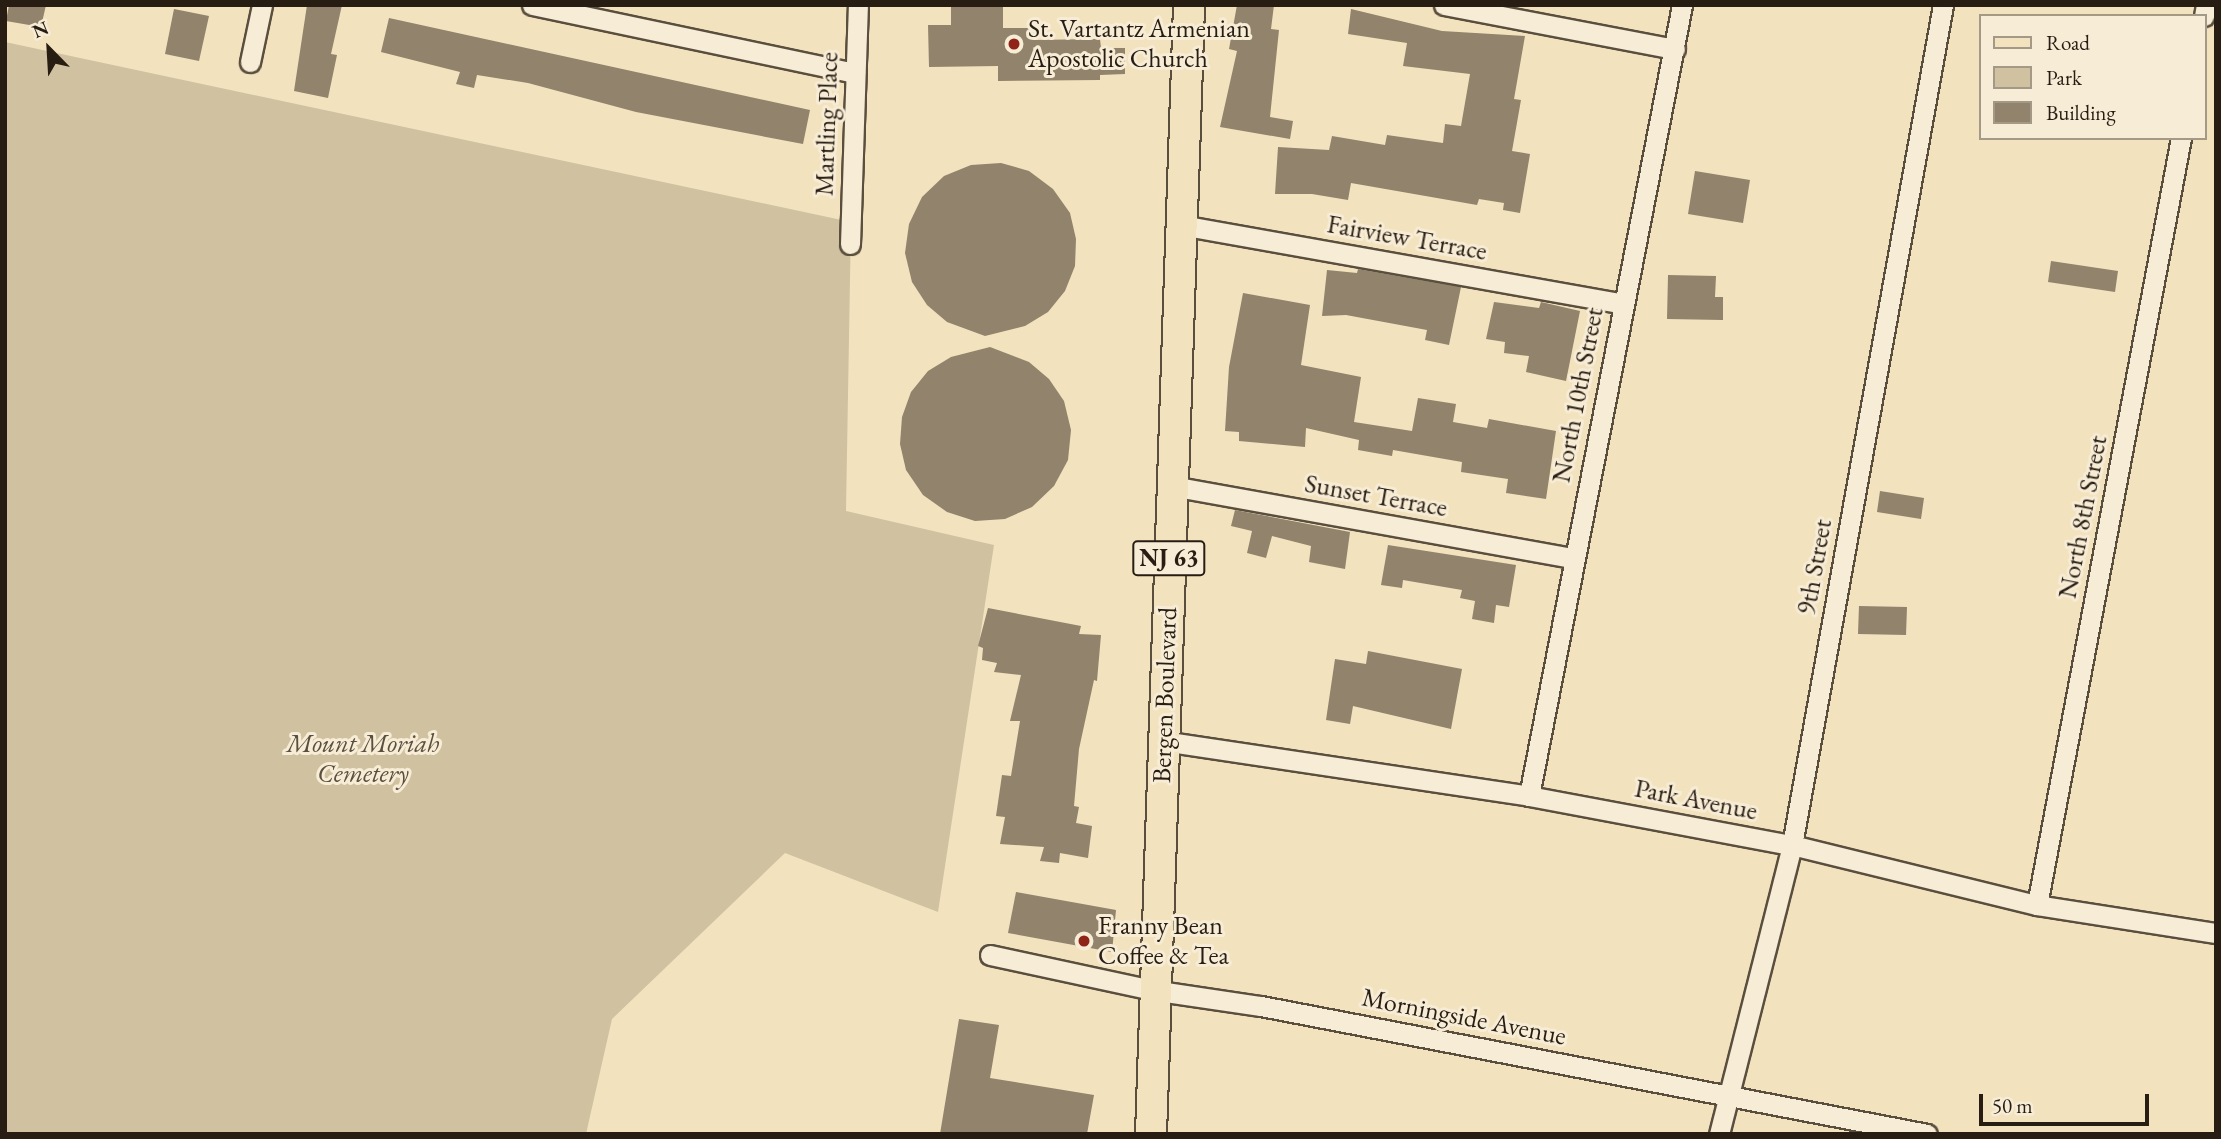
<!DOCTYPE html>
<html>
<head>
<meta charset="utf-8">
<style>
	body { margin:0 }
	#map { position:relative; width:2221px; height:1139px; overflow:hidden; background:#f2e2be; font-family:"EB Garamond",serif }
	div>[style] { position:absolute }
	.green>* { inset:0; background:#d0c1a1 }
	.building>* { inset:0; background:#91836c }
	.roads { filter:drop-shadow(2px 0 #5a4e3e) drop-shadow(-2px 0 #5a4e3e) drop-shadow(0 2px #5a4e3e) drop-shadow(0 -2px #5a4e3e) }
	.street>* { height:19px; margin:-9.5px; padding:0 9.5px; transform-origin:9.5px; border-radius:9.5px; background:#f7ecd5 }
	.primary>* { height:30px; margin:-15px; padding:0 15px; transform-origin:15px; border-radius:15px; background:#f2e2be }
	.dots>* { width:19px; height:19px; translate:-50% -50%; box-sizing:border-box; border:4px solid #f7ecd5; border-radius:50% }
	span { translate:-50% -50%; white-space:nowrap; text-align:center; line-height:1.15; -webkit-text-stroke:6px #f7ecd5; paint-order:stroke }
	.shield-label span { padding:2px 5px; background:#f7ecd5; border:2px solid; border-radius:5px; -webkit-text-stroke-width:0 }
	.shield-label { font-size:24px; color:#281d13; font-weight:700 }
	.poi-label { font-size:26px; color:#281d13 }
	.left { translate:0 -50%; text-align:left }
	.street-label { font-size:26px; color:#281d13 }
	.park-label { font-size:26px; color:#5a4e3e; font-style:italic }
	.frame { position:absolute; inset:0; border:7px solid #281d13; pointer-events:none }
	.legend { position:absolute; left:1979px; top:14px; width:228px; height:126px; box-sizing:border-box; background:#f7ecd5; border:2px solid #a49987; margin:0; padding:9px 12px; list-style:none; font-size:21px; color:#281d13 }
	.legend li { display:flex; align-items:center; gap:14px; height:35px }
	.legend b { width:35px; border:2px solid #a49987 }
	.north { position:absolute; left:14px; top:14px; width:70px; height:70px; -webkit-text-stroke:5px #f7ecd5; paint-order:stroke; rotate:336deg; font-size:19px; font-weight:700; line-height:28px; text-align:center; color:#281d13 }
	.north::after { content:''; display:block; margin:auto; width:24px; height:32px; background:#281d13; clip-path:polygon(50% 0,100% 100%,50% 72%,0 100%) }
	.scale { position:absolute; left:1979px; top:1094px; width:170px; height:32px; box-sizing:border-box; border:4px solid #281d13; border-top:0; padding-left:9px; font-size:21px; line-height:24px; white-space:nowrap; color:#281d13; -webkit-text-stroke:5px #f7ecd5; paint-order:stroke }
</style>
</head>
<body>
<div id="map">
	<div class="green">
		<i style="clip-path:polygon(5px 42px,851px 222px,846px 511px,994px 545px,938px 912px,785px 853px,612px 1019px,586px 1134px,5px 1134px)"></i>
	</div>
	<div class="building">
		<i style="clip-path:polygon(9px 5px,46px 5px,41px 27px,6px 21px)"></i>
		<i style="clip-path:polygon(307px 5px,342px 5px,331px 54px,337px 55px,328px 98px,294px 91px)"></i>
		<i style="clip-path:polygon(951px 5px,1003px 5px,1003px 28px,1034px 28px,1034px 40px,1100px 39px,1101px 48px,1125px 48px,1125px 74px,1100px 75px,1100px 80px,998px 81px,998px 66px,929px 67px,928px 25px,951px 25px)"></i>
		<i style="clip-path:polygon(1237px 5px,1274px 5px,1271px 29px,1279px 30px,1270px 117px,1293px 121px,1290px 139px,1220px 127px,1237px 51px,1229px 49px)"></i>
		<i style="clip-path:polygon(174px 9px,209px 16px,199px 61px,165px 54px)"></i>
		<i style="clip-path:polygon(1351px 9px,1442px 31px,1525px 36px,1514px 99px,1521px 100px,1512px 151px,1530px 154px,1520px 213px,1503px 210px,1504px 203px,1479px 199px,1477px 205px,1351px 183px,1348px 200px,1312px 194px,1275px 194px,1278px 147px,1329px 150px,1332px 136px,1385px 145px,1387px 135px,1443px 143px,1445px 124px,1461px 126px,1470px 74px,1403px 66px,1407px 43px,1348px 34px)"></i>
		<i style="clip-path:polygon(389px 18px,810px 110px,803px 144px,636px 112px,528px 83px,477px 75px,474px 88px,456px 84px,460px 72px,381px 52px)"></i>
		<i style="clip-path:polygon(1001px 163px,1029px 171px,1053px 189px,1070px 213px,1076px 239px,1075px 266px,1065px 291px,1048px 312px,1025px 326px,985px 336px,947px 322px,927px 305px,912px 282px,905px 253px,909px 224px,922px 197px,944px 176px,971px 165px)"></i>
		<i style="clip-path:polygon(1695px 171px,1750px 180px,1743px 223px,1688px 214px)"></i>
		<i style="clip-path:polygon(2051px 261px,2118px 271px,2115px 292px,2048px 282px)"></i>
		<i style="clip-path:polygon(1358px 269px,1461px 287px,1449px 345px,1425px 340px,1427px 330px,1346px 315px,1322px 316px,1327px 270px,1357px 273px)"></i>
		<i style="clip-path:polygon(1668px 275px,1716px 276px,1715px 297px,1723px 297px,1723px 320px,1667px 319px)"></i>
		<i style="clip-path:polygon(1243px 293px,1310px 305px,1301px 365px,1361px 377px,1354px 422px,1412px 431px,1418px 398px,1456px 404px,1453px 422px,1487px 428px,1489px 419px,1556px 431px,1546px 499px,1506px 493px,1508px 479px,1461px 472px,1462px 462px,1393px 450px,1392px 456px,1358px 450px,1359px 440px,1306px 428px,1305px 447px,1239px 441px,1239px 432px,1225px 431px,1229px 367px)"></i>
		<i style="clip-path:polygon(1494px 302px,1539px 308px,1541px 302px,1580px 311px,1566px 381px,1526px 372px,1529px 356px,1504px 353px,1505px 342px,1486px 339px)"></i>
		<i style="clip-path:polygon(990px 347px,1029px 362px,1049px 379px,1064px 401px,1071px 430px,1068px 460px,1054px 486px,1032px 507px,1005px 519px,975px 521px,947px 512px,923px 495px,906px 470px,900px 444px,902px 417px,911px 392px,928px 371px,951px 357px)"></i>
		<i style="clip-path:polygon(1880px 491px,1924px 498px,1921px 519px,1877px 512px)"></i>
		<i style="clip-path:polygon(1235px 510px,1350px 532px,1345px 569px,1309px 562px,1311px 546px,1272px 536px,1266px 558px,1247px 553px,1252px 531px,1231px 526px)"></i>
		<i style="clip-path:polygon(1388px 545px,1516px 565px,1509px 607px,1496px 605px,1494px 623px,1472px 619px,1475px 601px,1460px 598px,1462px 590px,1403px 580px,1402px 588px,1381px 585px)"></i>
		<i style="clip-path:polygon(1859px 606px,1907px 607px,1906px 635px,1858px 634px)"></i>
		<i style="clip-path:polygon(988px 608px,1081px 626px,1079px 634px,1101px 635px,1097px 681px,1094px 680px,1079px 749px,1074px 806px,1079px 807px,1076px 823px,1092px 826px,1088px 858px,1060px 853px,1059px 863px,1040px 861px,1044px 847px,1000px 844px,1005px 817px,996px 816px,1002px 775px,1011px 776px,1020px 721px,1010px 721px,1021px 675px,994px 672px,997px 663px,982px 660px,983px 648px,978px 646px)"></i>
		<i style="clip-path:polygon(1368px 651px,1462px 669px,1451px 729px,1353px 706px,1350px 724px,1326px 720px,1335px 659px,1366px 664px)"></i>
		<i style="clip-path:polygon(1016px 892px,1116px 910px,1112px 952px,1008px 933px)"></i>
		<i style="clip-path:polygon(959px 1019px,999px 1025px,990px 1078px,1094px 1095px,1087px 1134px,940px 1134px)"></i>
	</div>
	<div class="roads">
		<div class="street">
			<i style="left:532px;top:5px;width:330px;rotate:11.9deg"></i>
			<i style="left:1444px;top:5px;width:235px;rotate:10.8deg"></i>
			<i style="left:2204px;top:16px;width:11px;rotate:-80deg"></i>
			<i style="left:250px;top:62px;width:58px;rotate:-78.1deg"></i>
			<i style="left:1181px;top:225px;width:449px;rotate:10.1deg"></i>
			<i style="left:850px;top:244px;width:239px;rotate:-88.1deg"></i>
			<i style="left:1172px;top:486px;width:406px;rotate:10.2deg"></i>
			<i style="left:1163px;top:741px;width:370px;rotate:8.5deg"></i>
			<i style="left:1529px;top:796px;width:268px;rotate:10.6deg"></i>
			<i style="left:1792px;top:845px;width:252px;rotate:13.8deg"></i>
			<i style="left:2037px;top:905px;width:181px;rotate:8.9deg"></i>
			<i style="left:1529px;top:796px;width:806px;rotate:-79.05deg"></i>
			<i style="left:2037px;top:905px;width:780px;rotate:-79.37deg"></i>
			<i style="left:990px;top:955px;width:166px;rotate:12.2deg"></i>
			<i style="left:1152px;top:990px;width:110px;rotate:8.4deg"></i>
			<i style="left:1261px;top:1006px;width:678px;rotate:10.88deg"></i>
			<i style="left:1719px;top:1134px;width:298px;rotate:-75.8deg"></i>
			<i style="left:1792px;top:845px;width:853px;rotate:-79.81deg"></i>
		</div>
		<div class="primary">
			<i style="left:1151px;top:1134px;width:1130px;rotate:-88.07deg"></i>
		</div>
	</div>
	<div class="dots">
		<i style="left:1014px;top:44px;background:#8f2418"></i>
		<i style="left:1084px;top:941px;background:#8f2418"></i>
	</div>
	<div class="shield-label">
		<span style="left:1169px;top:558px">NJ 63</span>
	</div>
	<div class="poi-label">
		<span class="left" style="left:1028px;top:44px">St. Vartantz Armenian<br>Apostolic Church</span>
		<span class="left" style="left:1098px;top:941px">Franny Bean<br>Coffee &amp; Tea</span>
	</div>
	<div class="street-label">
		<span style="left:827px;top:124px;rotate:-88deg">Martling Place</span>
		<span style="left:1407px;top:238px;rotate:10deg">Fairview Terrace</span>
		<span style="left:1578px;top:395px;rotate:-79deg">North 10th Street</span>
		<span style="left:1376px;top:496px;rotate:10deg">Sunset Terrace</span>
		<span style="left:2083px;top:517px;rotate:-79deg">North 8th Street</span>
		<span style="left:1815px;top:567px;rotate:-80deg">9th Street</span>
		<span style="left:1165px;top:695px;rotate:-88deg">Bergen Boulevard</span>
		<span style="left:1696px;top:800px;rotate:11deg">Park Avenue</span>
		<span style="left:1464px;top:1017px;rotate:11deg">Morningside Avenue</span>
	</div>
	<div class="park-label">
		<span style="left:363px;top:759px">Mount Moriah<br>Cemetery</span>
	</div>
	<div class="frame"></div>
	<ul class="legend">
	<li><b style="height:9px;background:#f2e2be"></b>Road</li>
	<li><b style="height:19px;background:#d0c1a1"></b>Park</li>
	<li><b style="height:19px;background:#91836c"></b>Building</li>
	</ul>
	<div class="north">N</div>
	<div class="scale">50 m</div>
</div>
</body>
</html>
